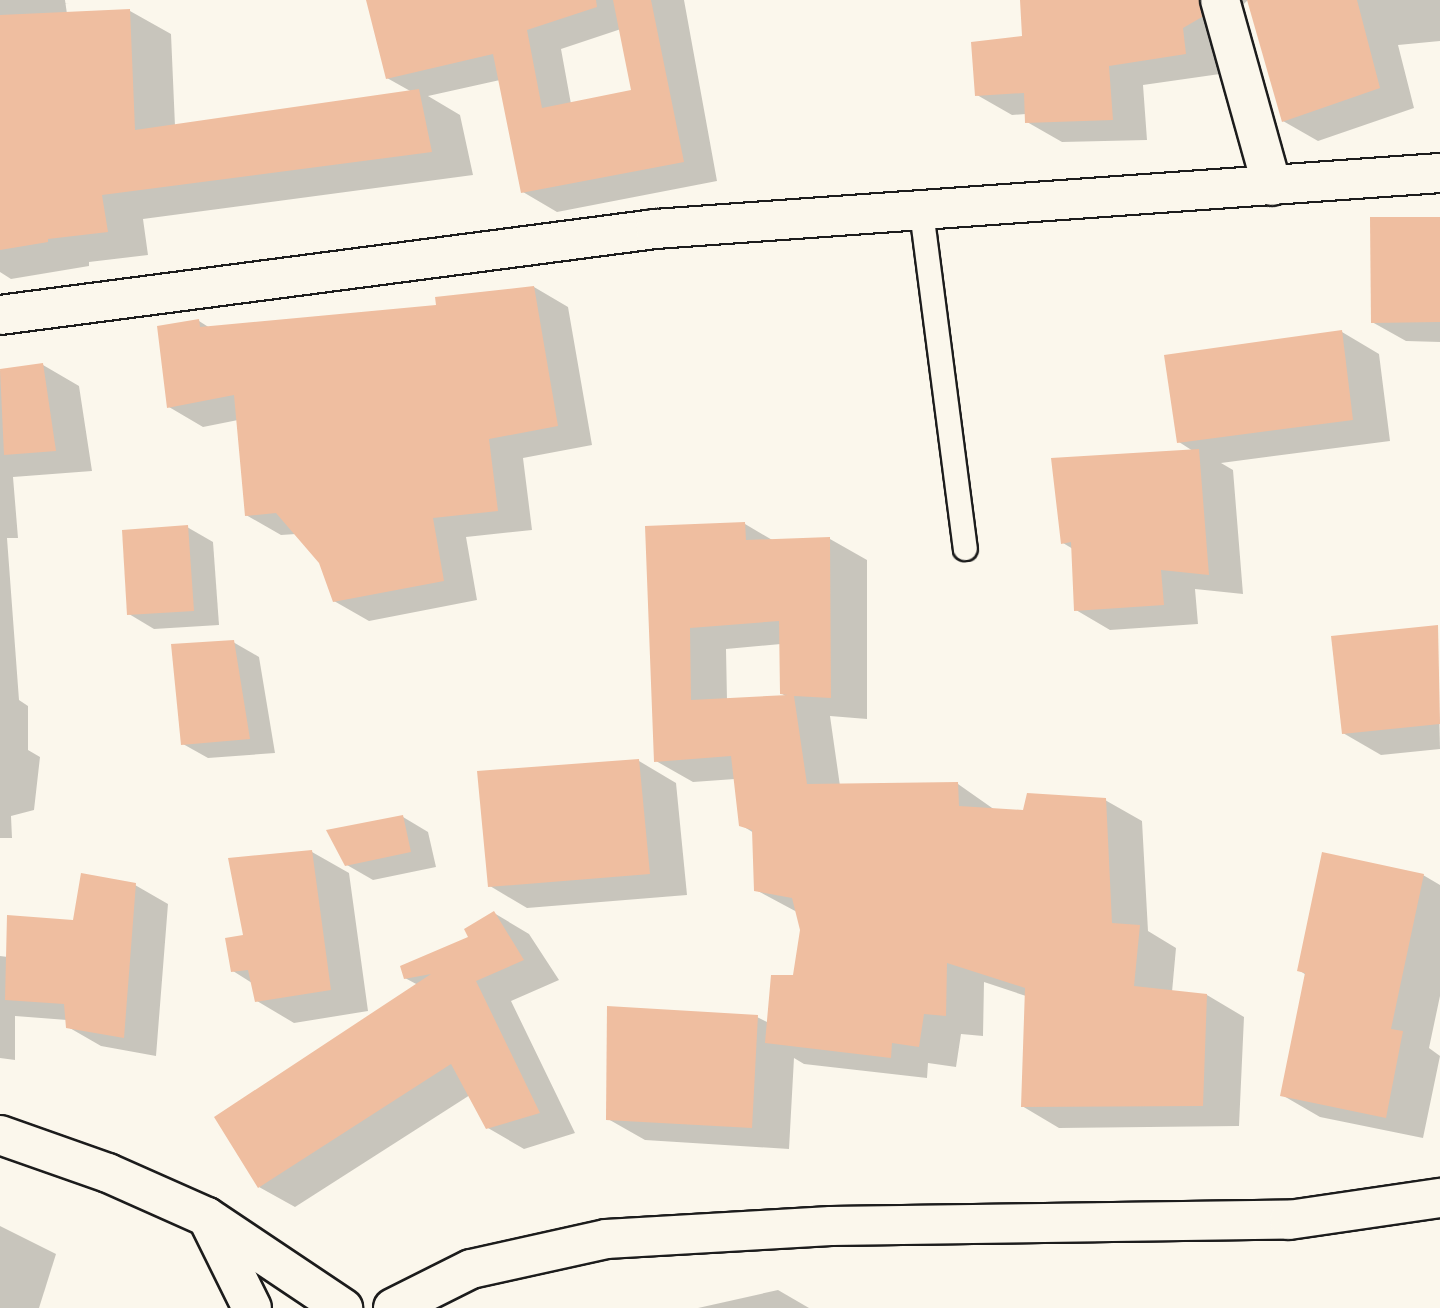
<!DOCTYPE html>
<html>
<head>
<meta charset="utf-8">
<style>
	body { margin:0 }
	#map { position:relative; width:1440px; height:1308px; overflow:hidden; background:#fbf7ec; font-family:"Indie Flower",sans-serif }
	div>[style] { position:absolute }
	.shadow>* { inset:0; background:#0003 }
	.building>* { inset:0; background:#efbea0 }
	.roads { filter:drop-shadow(2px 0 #1c1c1c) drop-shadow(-2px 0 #1c1c1c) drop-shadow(0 2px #1c1c1c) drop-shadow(0 -2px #1c1c1c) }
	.service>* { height:23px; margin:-11.5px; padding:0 11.5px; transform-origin:11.5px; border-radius:11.5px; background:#fbf7ec }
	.minor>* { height:38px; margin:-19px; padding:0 19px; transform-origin:19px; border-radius:19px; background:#fbf7ec }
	span { translate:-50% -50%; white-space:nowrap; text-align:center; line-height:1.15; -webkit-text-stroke:5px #fbf7ec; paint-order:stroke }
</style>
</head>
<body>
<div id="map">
	<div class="shadow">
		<i style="clip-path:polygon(evenodd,0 0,65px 0,67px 14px,130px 11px,171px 34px,175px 126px,412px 92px,387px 78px,368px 0,684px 0,717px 181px,557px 212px,523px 192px,500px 80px,428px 96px,460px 115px,473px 175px,143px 219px,148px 255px,89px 262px,89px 266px,11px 279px,0 272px,0 0,621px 29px,633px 92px,571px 104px,561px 49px,621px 29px)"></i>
		<i style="clip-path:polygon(1022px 0,1248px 0,1233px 14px,1217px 47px,1220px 74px,1143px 85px,1147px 140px,1062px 142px,1027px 122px,1026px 114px,1012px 115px,977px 95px,1023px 37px)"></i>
		<i style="clip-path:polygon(1249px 0,1440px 0,1440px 41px,1398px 45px,1414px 108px,1318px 141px,1283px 121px)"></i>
		<i style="clip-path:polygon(1440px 219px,1440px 342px,1406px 341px,1372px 322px)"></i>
		<i style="clip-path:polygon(534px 287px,568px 307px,592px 445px,523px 458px,532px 530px,466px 537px,477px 600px,369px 621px,334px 601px,321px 562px,296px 534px,281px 535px,246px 515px,238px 420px,203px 427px,169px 407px,199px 321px,210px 328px,438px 307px)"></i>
		<i style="clip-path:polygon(1342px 332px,1379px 354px,1390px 441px,1221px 463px,1233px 470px,1243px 594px,1195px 589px,1198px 624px,1110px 630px,1076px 610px,1073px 549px,1063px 543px,1193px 451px,1179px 442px)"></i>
		<i style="clip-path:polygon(43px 365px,79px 386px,92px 471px,13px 477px,18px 538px,7px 538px,19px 700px,28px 706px,28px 750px,40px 757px,34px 810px,11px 816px,12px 838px,0 838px,0 371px)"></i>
		<i style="clip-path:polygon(evenodd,745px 524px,774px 541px,830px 539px,867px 560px,867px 719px,830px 716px,840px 786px,958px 784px,995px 810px,1024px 812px,1105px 800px,1142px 821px,1148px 931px,1176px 948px,1172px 992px,1207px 995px,1244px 1017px,1239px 1126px,1059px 1128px,1022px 1106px,1026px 996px,984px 982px,983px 1036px,961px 1034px,956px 1067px,928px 1063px,927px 1078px,804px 1064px,794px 1058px,789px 1149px,645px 1140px,608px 1119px,757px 1017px,769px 1023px,795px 977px,802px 930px,797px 912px,756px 890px,754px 833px,741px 825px,735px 779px,693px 782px,656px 761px,646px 528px,745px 524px,781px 644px,781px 693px,787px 697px,727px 700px,726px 649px,781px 644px)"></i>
		<i style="clip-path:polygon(187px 527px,213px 542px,219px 625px,154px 629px,129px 614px)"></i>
		<i style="clip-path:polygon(1437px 627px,1440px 749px,1381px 755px,1343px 733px)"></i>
		<i style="clip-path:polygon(233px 642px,259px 657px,275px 753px,208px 758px,183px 744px)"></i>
		<i style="clip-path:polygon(639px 761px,676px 783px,687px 895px,527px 908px,490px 886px)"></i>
		<i style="clip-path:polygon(403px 817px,428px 832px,436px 867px,373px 880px,347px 865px)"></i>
		<i style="clip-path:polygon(312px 852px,349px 873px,368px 1011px,294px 1023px,257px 1001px,252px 983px,233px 971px,245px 936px)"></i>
		<i style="clip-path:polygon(1423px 875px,1440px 885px,1440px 996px,1429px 1048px,1440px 1056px,1423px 1138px,1320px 1117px,1282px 1095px,1306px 975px,1299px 970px)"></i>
		<i style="clip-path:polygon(135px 885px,168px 904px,156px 1056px,101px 1046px,68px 1027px,67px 1020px,15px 1016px,15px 1060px,0 1058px,0 956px,8px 957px)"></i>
		<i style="clip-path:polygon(494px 913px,529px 934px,559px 980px,511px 1001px,575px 1133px,524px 1149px,488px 1128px,470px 1095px,295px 1207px,259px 1187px,418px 985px,405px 978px,470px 938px)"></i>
		<i style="clip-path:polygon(0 1226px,56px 1254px,39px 1308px,0 1308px)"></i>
		<i style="clip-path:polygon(778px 1290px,809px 1308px,698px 1308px)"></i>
	</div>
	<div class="building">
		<i style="clip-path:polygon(366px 0,596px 0,597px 7px,527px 30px,542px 108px,631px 90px,613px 0,651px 0,684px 162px,521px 193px,493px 54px,386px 79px)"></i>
		<i style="clip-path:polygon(1020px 0,1199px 0,1202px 17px,1183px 28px,1186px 54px,1109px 66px,1113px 120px,1025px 123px,1024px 93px,975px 96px,971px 42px,1022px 36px)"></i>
		<i style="clip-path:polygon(1247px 0,1357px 0,1380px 88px,1282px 122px)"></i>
		<i style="clip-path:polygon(130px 9px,135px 130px,419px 89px,432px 152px,102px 195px,108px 232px,48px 239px,48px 242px,0 250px,0 15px)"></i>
		<i style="clip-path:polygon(1370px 217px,1440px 217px,1440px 322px,1371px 323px)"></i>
		<i style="clip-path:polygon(534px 286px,558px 426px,489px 439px,498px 511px,433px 518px,444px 581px,333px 602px,319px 563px,276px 513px,245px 516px,234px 395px,167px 408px,157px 326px,199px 319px,200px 327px,436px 305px,435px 297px)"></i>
		<i style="clip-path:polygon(1342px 330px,1353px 420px,1177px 443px,1164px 355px)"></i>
		<i style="clip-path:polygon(43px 363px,56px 451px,4px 455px,0 369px)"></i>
		<i style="clip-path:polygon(1199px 449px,1209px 575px,1161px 570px,1164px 605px,1074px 611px,1071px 542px,1061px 544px,1051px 458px)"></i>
		<i style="clip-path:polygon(evenodd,745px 522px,746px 540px,830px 537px,831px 698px,794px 696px,807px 784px,958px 782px,959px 806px,1023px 810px,1027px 793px,1106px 798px,1112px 923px,1140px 925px,1134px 986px,1207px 994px,1203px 1106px,1021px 1107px,1025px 988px,947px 963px,946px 1016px,924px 1014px,919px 1047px,892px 1043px,891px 1058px,765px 1043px,771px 975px,793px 975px,800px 930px,792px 898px,754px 891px,752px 830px,739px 826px,731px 756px,654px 762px,645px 526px,745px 522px,779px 621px,780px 694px,788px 695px,691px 700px,690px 628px,779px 621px)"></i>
		<i style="clip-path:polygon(188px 525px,194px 611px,127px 615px,122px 530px)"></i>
		<i style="clip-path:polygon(1438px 625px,1440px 724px,1342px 734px,1331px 636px)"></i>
		<i style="clip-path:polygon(234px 640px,250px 739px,181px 745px,171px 644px)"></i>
		<i style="clip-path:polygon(639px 759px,650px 874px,488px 887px,477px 771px)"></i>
		<i style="clip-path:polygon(403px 815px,411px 852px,345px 866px,326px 830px)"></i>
		<i style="clip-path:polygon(312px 850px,331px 990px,255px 1002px,248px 970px,231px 972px,225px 938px,243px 935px,228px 858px)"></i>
		<i style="clip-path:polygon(1322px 852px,1424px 874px,1391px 1029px,1403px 1031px,1386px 1118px,1280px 1096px,1305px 973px,1297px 971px)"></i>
		<i style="clip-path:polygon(81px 873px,136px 883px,124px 1038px,66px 1028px,64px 1004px,5px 1000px,7px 915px,73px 920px)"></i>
		<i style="clip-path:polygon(494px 911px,524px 960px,476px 981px,540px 1113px,486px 1129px,451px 1064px,258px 1188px,214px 1117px,431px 974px,404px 979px,400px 966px,468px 937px,464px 929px)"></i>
		<i style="clip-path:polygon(607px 1006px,758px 1015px,752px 1128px,606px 1120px)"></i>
	</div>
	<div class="roads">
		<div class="service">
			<i style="left:921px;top:211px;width:340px;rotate:82.6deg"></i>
		</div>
		<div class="minor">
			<i style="left:1220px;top:0;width:193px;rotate:74.4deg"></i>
			<i style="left:0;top:315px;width:661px;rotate:-7.48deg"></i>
			<i style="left:655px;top:229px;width:787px;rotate:-4.08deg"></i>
			<i style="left:0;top:1135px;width:114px;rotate:19.4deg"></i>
			<i style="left:108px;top:1173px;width:108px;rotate:24deg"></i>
			<i style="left:207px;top:1217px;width:164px;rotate:33.8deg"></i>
			<i style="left:208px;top:1219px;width:99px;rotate:63.7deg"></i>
			<i style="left:393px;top:1308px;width:87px;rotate:-26.6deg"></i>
			<i style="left:471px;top:1269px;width:138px;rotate:-12.5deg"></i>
			<i style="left:606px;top:1239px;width:225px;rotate:-3.3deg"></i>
			<i style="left:831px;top:1226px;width:458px;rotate:-0.8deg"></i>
			<i style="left:1289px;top:1220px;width:153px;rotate:-8.3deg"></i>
		</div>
	</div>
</div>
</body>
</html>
